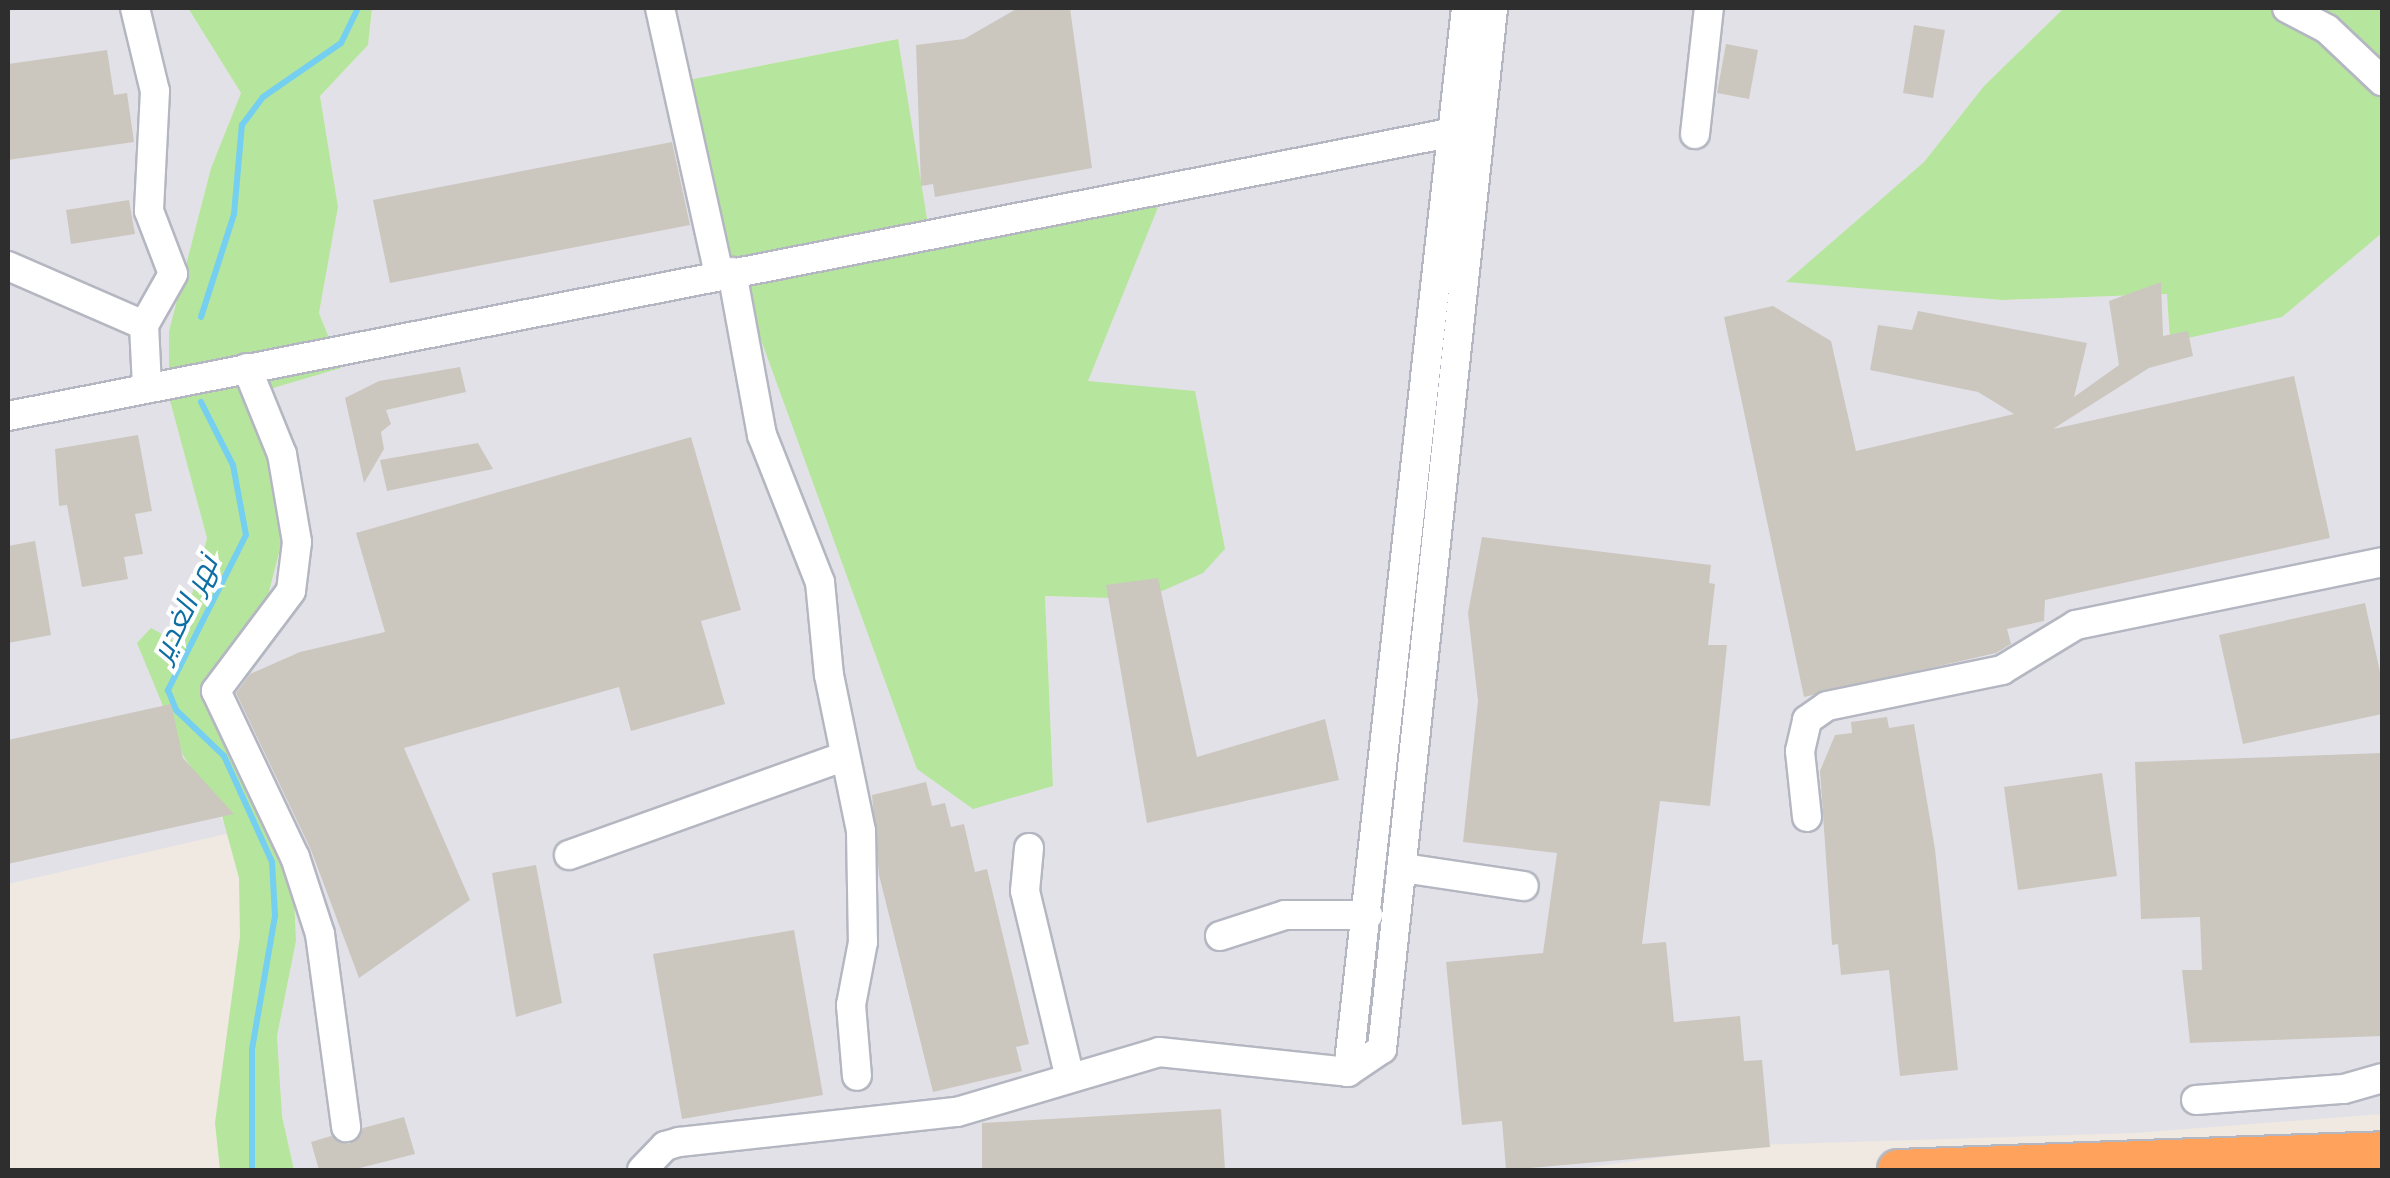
<!DOCTYPE html>
<html>
<head>
<meta charset="utf-8">
<style>
	body { margin:0 }
	#map { position:relative; width:2390px; height:1178px; overflow:hidden; background:#efe9e1; font-family:"Noto Sans",Cairo,sans-serif }
	div>[style] { position:absolute }
	.industrial>* { inset:0; background:#e3e1e8 }
	.green>* { inset:0; background:#b6e59e }
	.stream>* { height:6px; margin:-3px; padding:0 3px; transform-origin:3px; border-radius:3px; background:#75cff0 }
	.building>* { inset:0; background:#cbc7bf }
	.roads { filter:drop-shadow(2px 0 #b4b7c1) drop-shadow(-2px 0 #b4b7c1) drop-shadow(0 2px #b4b7c1) drop-shadow(0 -2px #b4b7c1) }
	.minor>* { height:28px; margin:-14px; padding:0 14px; transform-origin:14px; border-radius:14px; background:#fff }
	.highway>* { height:40px; margin:-20px; padding:0 20px; transform-origin:20px; border-radius:20px; background:#ffa35c }
	span { translate:-50% -50%; white-space:nowrap; text-align:center; line-height:1.15; -webkit-text-stroke:8px #fff; paint-order:stroke }
	.water-label { font-size:30px; color:#0d6fa3; font-style:italic }
	.frame { position:absolute; inset:0; border:10px solid #2e2e2e; pointer-events:none }
</style>
</head>
<body>
<div id="map">
	<div class="industrial">
		<i style="clip-path:polygon(8px 8px,188px 8px,241px 93px,211px 168px,169px 331px,169px 397px,207px 538px,179px 643px,184px 757px,230px 833px,8px 884px)"></i>
		<i style="clip-path:polygon(evenodd,372px 8px,2064px 8px,1984px 86px,1924px 162px,1787px 282px,2002px 300px,2168px 294px,2169px 341px,2282px 317px,2382px 233px,2382px 1114px,2135px 1133px,1753px 1145px,1569px 1170px,294px 1170px,282px 1116px,277px 1036px,296px 941px,293px 874px,218px 693px,264px 611px,280px 549px,283px 523px,262px 391px,341px 368px,319px 313px,338px 207px,320px 96px,368px 45px,372px 8px,897px 39px,928px 225px,1088px 381px,1144px 599px,1045px 596px,1053px 785px,668px 84px,897px 39px)"></i>
	</div>
	<div class="green">
		<i style="clip-path:polygon(188px 8px,372px 8px,368px 45px,320px 96px,338px 207px,319px 313px,341px 368px,263px 391px,283px 522px,280px 549px,264px 611px,219px 693px,293px 874px,296px 941px,277px 1036px,282px 1116px,294px 1170px,220px 1170px,215px 1123px,240px 936px,239px 878px,221px 812px,184px 757px,137px 643px,151px 628px,179px 643px,207px 538px,169px 397px,169px 331px,211px 168px,241px 93px)"></i>
		<i style="clip-path:polygon(2064px 8px,2382px 8px,2382px 233px,2282px 317px,2170px 342px,2167px 294px,2002px 300px,1786px 282px,1924px 162px,1984px 86px)"></i>
		<i style="clip-path:polygon(898px 39px,928px 225px,1169px 180px,1088px 381px,1195px 391px,1225px 549px,1203px 573px,1144px 599px,1045px 596px,1053px 786px,973px 809px,917px 769px,668px 84px)"></i>
	</div>
	<div class="stream">
		<i style="left:201px;top:317px;width:108px;rotate:-72.2deg"></i>
		<i style="left:234px;top:214px;width:89px;rotate:-84.9deg"></i>
		<i style="left:242px;top:125px;width:35px;rotate:-53deg"></i>
		<i style="left:263px;top:97px;width:95px;rotate:-34.7deg"></i>
		<i style="left:341px;top:43px;width:39px;rotate:-64deg"></i>
		<i style="left:201px;top:402px;width:71px;rotate:63.1deg"></i>
		<i style="left:233px;top:465px;width:71px;rotate:79.5deg"></i>
		<i style="left:246px;top:535px;width:174px;rotate:116.7deg"></i>
		<i style="left:168px;top:690px;width:22px;rotate:68deg"></i>
		<i style="left:176px;top:710px;width:66px;rotate:43.8deg"></i>
		<i style="left:224px;top:756px;width:116px;rotate:65.6deg"></i>
		<i style="left:272px;top:862px;width:54px;rotate:86.8deg"></i>
		<i style="left:275px;top:916px;width:135px;rotate:99.8deg"></i>
		<i style="left:252px;top:1049px;width:121px;rotate:90deg"></i>
	</div>
	<div class="building">
		<i style="clip-path:polygon(1018px 8px,1070px 8px,1092px 168px,935px 197px,933px 184px,921px 186px,916px 45px,964px 39px)"></i>
		<i style="clip-path:polygon(1914px 25px,1945px 30px,1933px 98px,1903px 93px)"></i>
		<i style="clip-path:polygon(1726px 44px,1758px 50px,1749px 99px,1717px 93px)"></i>
		<i style="clip-path:polygon(107px 50px,114px 95px,127px 93px,134px 142px,8px 160px,8px 64px)"></i>
		<i style="clip-path:polygon(672px 142px,690px 225px,390px 283px,373px 200px)"></i>
		<i style="clip-path:polygon(129px 200px,135px 234px,71px 244px,66px 210px)"></i>
		<i style="clip-path:polygon(2161px 282px,2163px 336px,2188px 331px,2193px 356px,2149px 368px,2053px 429px,2294px 376px,2330px 538px,2045px 600px,2044px 621px,2007px 629px,2011px 644px,1996px 653px,1804px 697px,1724px 317px,1773px 306px,1831px 341px,1856px 451px,2014px 414px,1978px 392px,1870px 370px,1878px 325px,1912px 330px,1918px 311px,2087px 343px,2074px 397px,2119px 365px,2109px 301px)"></i>
		<i style="clip-path:polygon(460px 367px,466px 392px,386px 410px,391px 424px,381px 432px,384px 449px,364px 483px,345px 398px,379px 381px)"></i>
		<i style="clip-path:polygon(138px 435px,152px 511px,135px 514px,143px 554px,124px 557px,128px 579px,82px 587px,67px 505px,59px 506px,55px 449px)"></i>
		<i style="clip-path:polygon(691px 437px,741px 610px,701px 621px,725px 704px,631px 731px,619px 687px,404px 748px,470px 900px,359px 978px,311px 850px,236px 693px,250px 674px,300px 652px,385px 632px,356px 533px)"></i>
		<i style="clip-path:polygon(478px 443px,493px 469px,387px 491px,380px 460px)"></i>
		<i style="clip-path:polygon(1482px 537px,1711px 565px,1709px 583px,1715px 584px,1708px 645px,1727px 645px,1710px 806px,1660px 801px,1642px 944px,1666px 942px,1674px 1022px,1740px 1016px,1744px 1061px,1762px 1060px,1770px 1147px,1506px 1170px,1502px 1121px,1462px 1125px,1446px 962px,1543px 953px,1557px 853px,1463px 842px,1478px 701px,1468px 613px)"></i>
		<i style="clip-path:polygon(35px 541px,51px 635px,8px 643px,8px 546px)"></i>
		<i style="clip-path:polygon(1158px 578px,1197px 757px,1325px 719px,1339px 780px,1147px 823px,1106px 585px)"></i>
		<i style="clip-path:polygon(2365px 603px,2382px 681px,2382px 714px,2243px 744px,2219px 635px)"></i>
		<i style="clip-path:polygon(171px 704px,183px 758px,234px 814px,8px 864px,8px 740px)"></i>
		<i style="clip-path:polygon(1887px 717px,1889px 728px,1914px 724px,1935px 849px,1958px 1070px,1900px 1076px,1889px 970px,1841px 975px,1838px 944px,1832px 945px,1820px 771px,1835px 735px,1852px 733px,1851px 722px)"></i>
		<i style="clip-path:polygon(2382px 753px,2382px 1036px,2190px 1043px,2182px 970px,2202px 970px,2200px 917px,2141px 919px,2135px 762px)"></i>
		<i style="clip-path:polygon(2102px 773px,2117px 876px,2018px 890px,2004px 787px)"></i>
		<i style="clip-path:polygon(926px 782px,932px 806px,945px 803px,951px 827px,964px 824px,975px 872px,987px 869px,1029px 1044px,1016px 1047px,1022px 1071px,933px 1092px,879px 875px,872px 795px)"></i>
		<i style="clip-path:polygon(536px 865px,562px 1003px,516px 1017px,492px 873px)"></i>
		<i style="clip-path:polygon(794px 930px,823px 1095px,682px 1119px,653px 954px)"></i>
		<i style="clip-path:polygon(1221px 1109px,1225px 1170px,982px 1170px,982px 1123px)"></i>
		<i style="clip-path:polygon(404px 1117px,415px 1154px,352px 1170px,319px 1170px,311px 1142px,331px 1136px,349px 1144px,363px 1128px)"></i>
	</div>
	<div class="roads">
		<div class="minor">
			<i style="left:135px;top:8px;width:85px;rotate:76.5deg"></i>
			<i style="left:155px;top:91px;width:120px;rotate:92.9deg"></i>
			<i style="left:149px;top:211px;width:67px;rotate:69.1deg"></i>
			<i style="left:173px;top:274px;width:59px;rotate:119.6deg"></i>
			<i style="left:660px;top:8px;width:273px;rotate:77.5deg"></i>
			<i style="left:2287px;top:8px;width:45px;rotate:27.7deg"></i>
			<i style="left:2327px;top:29px;width:76px;rotate:43.4deg"></i>
			<i style="left:1695px;top:134px;width:127px;rotate:-83.7deg"></i>
			<i style="left:8px;top:266px;width:148px;rotate:23.5deg"></i>
			<i style="left:144px;top:325px;width:62px;rotate:87.2deg"></i>
			<i style="left:732px;top:272px;width:166px;rotate:79.6deg"></i>
			<i style="left:762px;top:435px;width:158px;rotate:68.5deg"></i>
			<i style="left:820px;top:582px;width:93px;rotate:84.5deg"></i>
			<i style="left:829px;top:675px;width:159px;rotate:78.4deg"></i>
			<i style="left:861px;top:831px;width:111px;rotate:89deg"></i>
			<i style="left:863px;top:942px;width:64px;rotate:100.8deg"></i>
			<i style="left:851px;top:1005px;width:71px;rotate:85.2deg"></i>
			<i style="left:247px;top:368px;width:93px;rotate:67.9deg"></i>
			<i style="left:282px;top:454px;width:89px;rotate:80.3deg"></i>
			<i style="left:297px;top:542px;width:49px;rotate:97deg"></i>
			<i style="left:291px;top:591px;width:125px;rotate:126.9deg"></i>
			<i style="left:216px;top:691px;width:184px;rotate:64.6deg"></i>
			<i style="left:295px;top:857px;width:81px;rotate:72deg"></i>
			<i style="left:320px;top:934px;width:195px;rotate:82.3deg"></i>
			<i style="left:8px;top:416px;width:1500px;rotate:-11.11deg"></i>
			<i style="left:1807px;top:817px;width:66px;rotate:-96.1deg"></i>
			<i style="left:1800px;top:751px;width:32px;rotate:-77deg"></i>
			<i style="left:1807px;top:720px;width:24px;rotate:-35deg"></i>
			<i style="left:1827px;top:706px;width:179px;rotate:-11.6deg"></i>
			<i style="left:2002px;top:670px;width:87px;rotate:-31.3deg"></i>
			<i style="left:2076px;top:625px;width:312px;rotate:-11.6deg"></i>
			<i style="left:1029px;top:848px;width:43px;rotate:95.3deg"></i>
			<i style="left:1025px;top:891px;width:188px;rotate:76.5deg"></i>
			<i style="left:569px;top:855px;width:293px;rotate:-19.7deg"></i>
			<i style="left:1403px;top:868px;width:122px;rotate:8.5deg"></i>
			<i style="left:1220px;top:936px;width:68px;rotate:-17.9deg"></i>
			<i style="left:1285px;top:915px;width:83px"></i>
			<i style="left:1348px;top:1072px;width:1071px;rotate:-83.67deg"></i>
			<i style="left:2196px;top:1100px;width:148px;rotate:-4.3deg"></i>
			<i style="left:2344px;top:1089px;width:40px;rotate:-16deg"></i>
			<i style="left:642px;top:1170px;width:33px;rotate:-46deg"></i>
			<i style="left:665px;top:1146px;width:15px;rotate:-16deg"></i>
			<i style="left:679px;top:1142px;width:280px;rotate:-6.2deg"></i>
			<i style="left:957px;top:1112px;width:211px;rotate:-16.5deg"></i>
			<i style="left:1159px;top:1052px;width:190px;rotate:6deg"></i>
			<i style="left:1348px;top:1072px;width:41px;rotate:-34.1deg"></i>
			<i style="left:1382px;top:1049px;width:1047px;rotate:-83.91deg"></i>
		</div>
		<div class="highway">
			<i style="left:1898px;top:1170px;width:484px;rotate:-2.1deg"></i>
		</div>
	</div>
	<div class="water-label">
		<span style="left:184px;top:608px;rotate:-64deg">نهر الغدير</span>
	</div>
	<div class="frame"></div>
</div>
</body>
</html>
